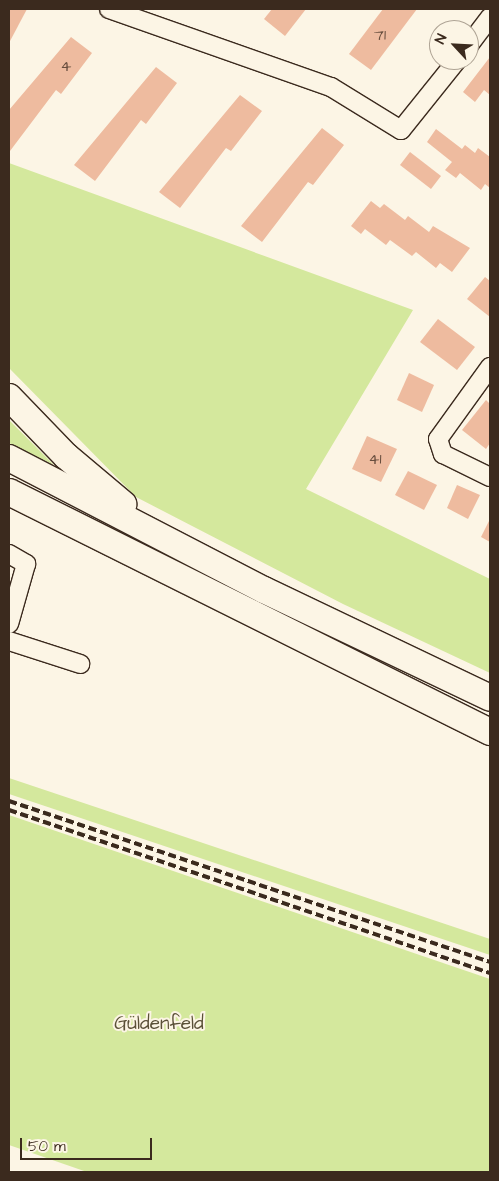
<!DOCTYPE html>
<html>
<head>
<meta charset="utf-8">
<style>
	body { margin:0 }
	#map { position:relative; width:499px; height:1181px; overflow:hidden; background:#fcf5e5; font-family:"Architects Daughter",sans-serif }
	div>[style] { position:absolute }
	.green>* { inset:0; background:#d4e89d }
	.building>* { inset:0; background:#eebb9f }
	.roads { filter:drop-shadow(1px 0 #3b2a1e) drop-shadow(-1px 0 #3b2a1e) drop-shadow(0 1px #3b2a1e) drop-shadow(0 -1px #3b2a1e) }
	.minor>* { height:18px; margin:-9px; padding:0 9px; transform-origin:9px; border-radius:9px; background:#fcf5e5 }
	.highway>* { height:26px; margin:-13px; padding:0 13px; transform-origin:13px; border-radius:13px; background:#fcf5e5 }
	.rail>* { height:4px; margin-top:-2px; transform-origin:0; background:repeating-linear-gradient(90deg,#3b2a1e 0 8px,transparent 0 12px) }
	span { translate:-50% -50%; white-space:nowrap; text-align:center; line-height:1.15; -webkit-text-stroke:4px #fcf5e5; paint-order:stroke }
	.number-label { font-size:16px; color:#684e3e }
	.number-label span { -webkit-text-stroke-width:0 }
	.park-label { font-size:19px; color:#5a5037 }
	.frame { position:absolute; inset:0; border:10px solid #3b2a1e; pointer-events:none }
	.north { position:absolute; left:429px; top:20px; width:50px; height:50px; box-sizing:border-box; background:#fcf5e5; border:1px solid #afa495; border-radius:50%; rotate:295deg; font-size:14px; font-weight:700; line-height:20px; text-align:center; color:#3b2a1e }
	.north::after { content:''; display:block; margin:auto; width:18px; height:22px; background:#3b2a1e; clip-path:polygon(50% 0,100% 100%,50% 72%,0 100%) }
	.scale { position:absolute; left:20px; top:1138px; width:132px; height:22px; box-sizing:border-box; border:2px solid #3b2a1e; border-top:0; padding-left:6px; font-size:15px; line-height:18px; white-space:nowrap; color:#3b2a1e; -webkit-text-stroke:4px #fcf5e5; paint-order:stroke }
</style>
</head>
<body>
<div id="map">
	<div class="green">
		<i style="clip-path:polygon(9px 163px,413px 310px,306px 489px,490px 579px,490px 673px,343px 604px,136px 497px,9px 368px)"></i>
		<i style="clip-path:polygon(9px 420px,54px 465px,9px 443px)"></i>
		<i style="clip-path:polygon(9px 778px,490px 939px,490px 955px,9px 794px)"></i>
		<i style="clip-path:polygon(9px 815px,490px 979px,490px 1172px,87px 1172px,9px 1145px)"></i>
	</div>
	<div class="building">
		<i style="clip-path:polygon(9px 9px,27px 9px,9px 43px)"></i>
		<i style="clip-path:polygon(272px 9px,306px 9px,285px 36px,264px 19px)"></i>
		<i style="clip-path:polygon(383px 9px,417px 9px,371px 70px,349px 54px)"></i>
		<i style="clip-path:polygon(71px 37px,92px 53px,61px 94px,56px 90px,10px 151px,9px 110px)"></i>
		<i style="clip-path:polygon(490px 57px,490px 95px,484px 90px,475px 102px,463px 92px)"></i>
		<i style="clip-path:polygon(156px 67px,177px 83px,146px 124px,141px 120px,95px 181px,74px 165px)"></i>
		<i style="clip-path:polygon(240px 95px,262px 111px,231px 151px,226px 148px,180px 208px,159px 192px)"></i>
		<i style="clip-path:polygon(322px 128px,344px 145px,313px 185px,308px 182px,262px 242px,241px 226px)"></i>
		<i style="clip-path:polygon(436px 129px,462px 149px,465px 145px,475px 153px,478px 148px,490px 157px,490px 188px,485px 184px,481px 190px,460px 173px,456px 178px,445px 170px,452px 162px,427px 142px)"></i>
		<i style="clip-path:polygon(410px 152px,441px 176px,431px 189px,400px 165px)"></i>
		<i style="clip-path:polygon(371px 201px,380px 208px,384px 204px,405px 220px,408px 216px,429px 232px,433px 226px,470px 248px,452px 272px,440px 263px,436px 268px,416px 252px,412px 256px,390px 240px,386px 245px,365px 229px,361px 234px,351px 226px)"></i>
		<i style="clip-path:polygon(485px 277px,490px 281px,490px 317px,467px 299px)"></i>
		<i style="clip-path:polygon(438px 319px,475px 347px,457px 370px,420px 342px)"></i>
		<i style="clip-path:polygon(409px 373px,434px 385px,422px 412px,397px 400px)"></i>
		<i style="clip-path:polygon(486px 400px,490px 404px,490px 443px,486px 449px,462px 430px)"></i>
		<i style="clip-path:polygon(367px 436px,397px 449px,381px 482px,352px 469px)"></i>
		<i style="clip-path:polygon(408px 471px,437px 485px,424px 510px,395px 495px)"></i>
		<i style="clip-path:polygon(457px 485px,480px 495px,468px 519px,447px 508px)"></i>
		<i style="clip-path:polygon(490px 519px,490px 542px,481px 537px)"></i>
	</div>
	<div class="roads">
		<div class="minor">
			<i style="left:109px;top:9px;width:235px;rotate:19.4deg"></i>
			<i style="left:331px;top:87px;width:82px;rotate:31.6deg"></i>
			<i style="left:401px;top:130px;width:90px;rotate:-51.3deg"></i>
			<i style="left:469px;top:45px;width:35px;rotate:-53deg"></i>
			<i style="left:490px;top:367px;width:89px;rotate:125.8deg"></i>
			<i style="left:438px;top:439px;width:16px;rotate:72deg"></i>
			<i style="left:443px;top:454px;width:52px;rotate:26.1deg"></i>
			<i style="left:9px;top:554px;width:20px;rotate:30deg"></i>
			<i style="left:26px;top:564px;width:62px;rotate:105.8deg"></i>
			<i style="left:9px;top:641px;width:75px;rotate:17.9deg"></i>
		</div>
		<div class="highway">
			<i style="left:9px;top:397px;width:82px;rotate:46deg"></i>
			<i style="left:66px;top:456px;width:75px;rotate:40.1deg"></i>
			<i style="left:9px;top:458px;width:287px;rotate:27.4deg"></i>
			<i style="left:264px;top:590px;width:250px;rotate:25.5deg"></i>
			<i style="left:9px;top:492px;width:538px;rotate:26.52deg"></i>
		</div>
	</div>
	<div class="rail">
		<i style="left:9px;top:801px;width:507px;rotate:18.51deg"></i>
		<i style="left:9px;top:810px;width:508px;rotate:18.72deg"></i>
	</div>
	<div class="number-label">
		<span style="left:380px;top:35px">71</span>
		<span style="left:66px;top:66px">4</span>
		<span style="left:375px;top:459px">41</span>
	</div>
	<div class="park-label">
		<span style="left:159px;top:1024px">Güldenfeld</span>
	</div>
	<div class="frame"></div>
	<div class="north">N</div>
	<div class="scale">50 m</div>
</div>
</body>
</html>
